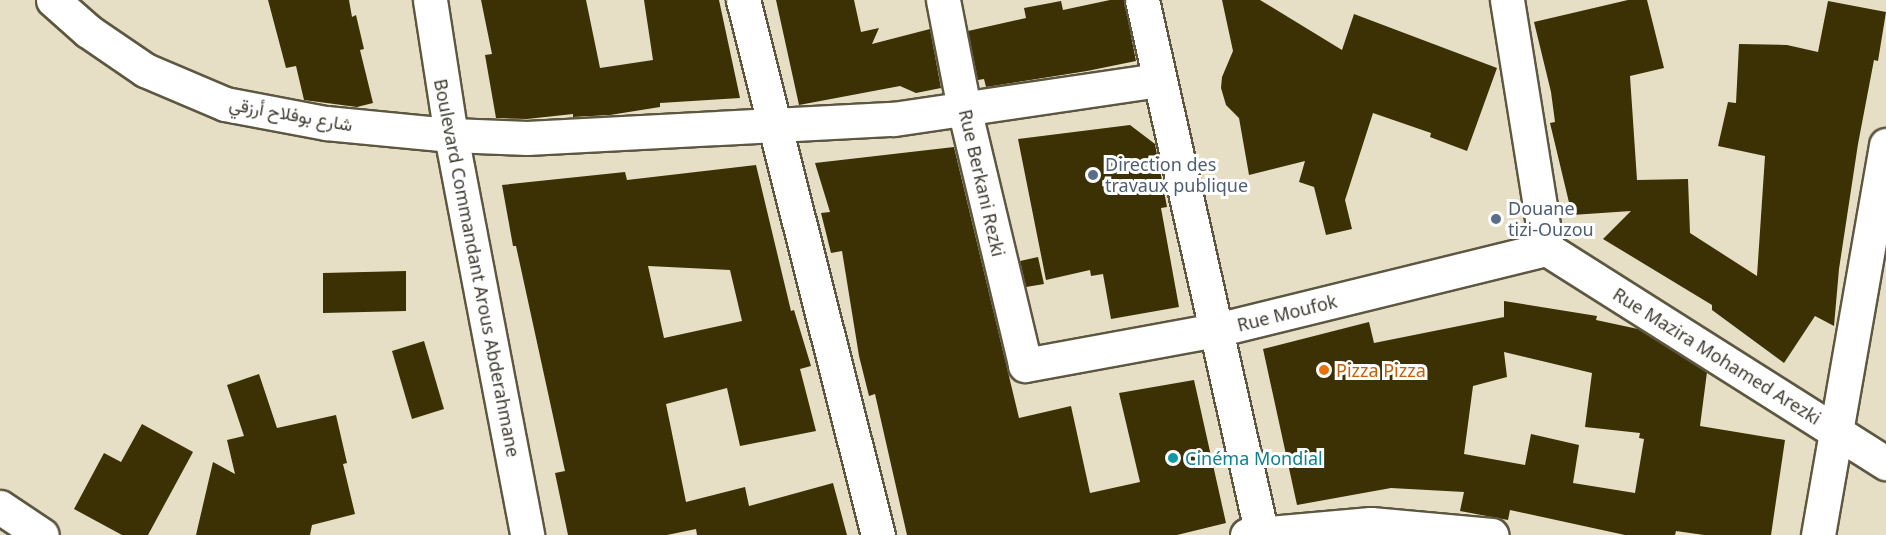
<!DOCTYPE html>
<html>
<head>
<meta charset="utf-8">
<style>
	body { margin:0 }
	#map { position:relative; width:1886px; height:535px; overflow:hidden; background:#e6dfc5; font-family:"Noto Sans",Vazirmatn,sans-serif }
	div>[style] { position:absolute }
	.building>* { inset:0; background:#3b3104 }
	.roads { filter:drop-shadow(2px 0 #5d5741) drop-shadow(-2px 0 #5d5741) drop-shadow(0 2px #5d5741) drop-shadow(0 -2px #5d5741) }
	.minor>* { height:33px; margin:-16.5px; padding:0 16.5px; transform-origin:16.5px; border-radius:16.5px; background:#fff }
	.major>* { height:33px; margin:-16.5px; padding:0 16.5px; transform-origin:16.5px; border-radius:16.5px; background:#fff }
	.dots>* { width:16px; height:16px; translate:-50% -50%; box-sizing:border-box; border:3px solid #fff; border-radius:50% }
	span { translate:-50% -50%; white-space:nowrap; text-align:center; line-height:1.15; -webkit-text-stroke:6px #fff; paint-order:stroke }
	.street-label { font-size:18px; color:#3d3a30 }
	.service-label { font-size:18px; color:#4e5e75 }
	.left { translate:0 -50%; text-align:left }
	.food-label { font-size:18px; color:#c56008 }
	.culture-label { font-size:18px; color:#0d838f }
</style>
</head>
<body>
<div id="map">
	<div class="building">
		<i style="clip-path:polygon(268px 0,349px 0,352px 17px,356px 15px,364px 49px,360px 50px,373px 103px,357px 107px,304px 100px,296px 66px,286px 68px)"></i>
		<i style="clip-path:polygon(481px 0,586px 0,600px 68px,653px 60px,644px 0,719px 0,740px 98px,660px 103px,660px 107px,610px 115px,573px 117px,573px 114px,527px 119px,496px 118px,485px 55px,492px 54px)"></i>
		<i style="clip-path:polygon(776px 0,854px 0,861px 32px,879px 28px,872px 44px,930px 29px,941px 88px,916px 93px,900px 86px,799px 105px)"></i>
		<i style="clip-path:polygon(1110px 0,1124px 0,1136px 61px,1087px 71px,986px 87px,984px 79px,978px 80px,968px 31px,1026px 18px,1024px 8px,1061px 1px,1063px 10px)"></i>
		<i style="clip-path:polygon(1222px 0,1260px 0,1342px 50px,1354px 14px,1497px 68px,1467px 151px,1430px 137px,1431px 133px,1373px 113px,1345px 200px,1352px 229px,1326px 235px,1314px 187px,1299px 182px,1305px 161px,1249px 175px,1239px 118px,1226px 105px,1221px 88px,1222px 77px,1233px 51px)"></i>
		<i style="clip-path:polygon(1628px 0,1647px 0,1664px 68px,1630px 76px,1637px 180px,1688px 179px,1690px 233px,1757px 276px,1765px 156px,1718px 146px,1728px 102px,1736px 103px,1739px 44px,1787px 45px,1818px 52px,1828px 1px,1886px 12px,1878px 61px,1874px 60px,1858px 144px,1839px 269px,1834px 326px,1815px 316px,1784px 363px,1712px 310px,1712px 305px,1603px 239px,1631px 211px,1572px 215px,1550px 123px,1555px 122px,1551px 92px,1534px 22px)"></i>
		<i style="clip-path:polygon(1130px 125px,1155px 144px,1167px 207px,1161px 208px,1179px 307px,1111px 319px,1103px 274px,1091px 276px,1090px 270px,1046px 280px,1018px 139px)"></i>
		<i style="clip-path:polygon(954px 147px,1019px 418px,1071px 406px,1090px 493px,1140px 482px,1119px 393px,1194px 380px,1226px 523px,1177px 535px,907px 535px,875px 394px,869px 396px,859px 356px,842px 251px,831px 253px,821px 213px,830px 212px,815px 163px)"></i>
		<i style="clip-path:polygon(evenodd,756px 165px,791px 311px,794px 310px,811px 366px,800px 369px,816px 431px,740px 446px,727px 388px,666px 404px,686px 502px,745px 487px,749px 506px,833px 483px,847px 535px,697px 535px,696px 529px,667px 535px,568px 535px,555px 473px,565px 471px,516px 246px,513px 246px,502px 185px,625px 172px,627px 180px,756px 165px,648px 266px,730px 270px,742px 321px,664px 338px,648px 266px)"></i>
		<i style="clip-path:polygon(1038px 257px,1044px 284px,1026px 287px,1020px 261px)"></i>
		<i style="clip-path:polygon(406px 271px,406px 311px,323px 313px,323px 273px)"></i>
		<i style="clip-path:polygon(evenodd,1504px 301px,1597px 316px,1596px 320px,1638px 329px,1707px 372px,1700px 426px,1785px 440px,1771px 535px,1704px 535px,1676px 531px,1675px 535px,1625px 535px,1510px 510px,1508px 520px,1460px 511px,1464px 492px,1391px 488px,1297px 505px,1263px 349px,1369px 322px,1374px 343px,1504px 317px,1504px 301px,1504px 352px,1592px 373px,1585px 427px,1640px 433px,1639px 438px,1644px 439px,1635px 493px,1573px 483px,1579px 445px,1531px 434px,1525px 465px,1464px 454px,1473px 386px,1507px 377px,1504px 352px)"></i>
		<i style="clip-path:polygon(424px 341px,444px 409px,412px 419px,392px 351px)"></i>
		<i style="clip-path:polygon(259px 374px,277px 428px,336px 415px,347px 463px,343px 464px,355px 514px,312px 525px,310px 535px,196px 535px,213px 462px,235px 474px,227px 440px,244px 436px,227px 385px)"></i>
		<i style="clip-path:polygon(142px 424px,193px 452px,148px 535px,122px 535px,74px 509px,104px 453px,121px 462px)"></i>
	</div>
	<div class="roads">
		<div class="minor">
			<i style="left:53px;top:0;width:47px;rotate:41.5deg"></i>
			<i style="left:88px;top:31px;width:69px;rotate:34.4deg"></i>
			<i style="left:145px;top:70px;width:87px;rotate:23deg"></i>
			<i style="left:225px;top:104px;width:103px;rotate:10.7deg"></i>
			<i style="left:326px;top:123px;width:126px;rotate:5.5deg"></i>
			<i style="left:451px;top:135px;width:76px;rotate:2.3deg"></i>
			<i style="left:527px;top:138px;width:367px;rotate:-3deg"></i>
			<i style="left:894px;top:119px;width:267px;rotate:-8.4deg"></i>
			<i style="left:430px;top:0;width:137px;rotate:81.2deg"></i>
			<i style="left:451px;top:135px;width:407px;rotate:79.2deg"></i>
			<i style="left:743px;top:0;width:552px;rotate:75.84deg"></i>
			<i style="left:943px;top:0;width:110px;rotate:79deg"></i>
			<i style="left:964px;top:108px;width:264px;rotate:76.6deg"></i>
			<i style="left:1025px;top:365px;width:194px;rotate:-10.4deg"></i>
			<i style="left:1216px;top:330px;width:341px;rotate:-13.8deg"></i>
			<i style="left:1142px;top:0;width:548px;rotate:77.36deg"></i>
			<i style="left:1507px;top:0;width:252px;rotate:80.9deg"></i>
			<i style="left:1547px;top:249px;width:401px;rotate:32.3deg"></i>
			<i style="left:1247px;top:535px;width:124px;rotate:-5.1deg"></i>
			<i style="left:1371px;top:524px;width:121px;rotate:5.2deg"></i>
			<i style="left:1818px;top:535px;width:396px;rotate:-80.1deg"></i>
		</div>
		<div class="major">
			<i style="left:0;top:507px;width:50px;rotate:33.7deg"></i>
		</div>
	</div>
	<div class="dots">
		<i style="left:1093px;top:175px;background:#5c6f8a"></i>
		<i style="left:1496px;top:219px;background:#5c6f8a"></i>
		<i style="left:1324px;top:370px;background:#e8710a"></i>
		<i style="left:1173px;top:458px;background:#0f9aa8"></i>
	</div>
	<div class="street-label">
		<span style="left:291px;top:114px;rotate:10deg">شارع بوفلاح أرزقي</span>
		<span style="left:982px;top:183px;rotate:77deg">Rue Berkani Rezki</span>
		<span style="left:477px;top:268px;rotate:79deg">Boulevard Commandant Arous Abderahmane</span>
		<span style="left:1287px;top:313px;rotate:-14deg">Rue Moufok</span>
		<span style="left:1717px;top:356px;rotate:32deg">Rue Mazira Mohamed Arezki</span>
	</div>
	<div class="service-label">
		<span class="left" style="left:1105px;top:175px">Direction des<br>travaux publique</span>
		<span class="left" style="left:1508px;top:219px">Douane<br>tizi-Ouzou</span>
	</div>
	<div class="food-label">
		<span class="left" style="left:1336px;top:370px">Pizza Pizza</span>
	</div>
	<div class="culture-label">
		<span class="left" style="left:1185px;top:458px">Cinéma Mondial</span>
	</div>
</div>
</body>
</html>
